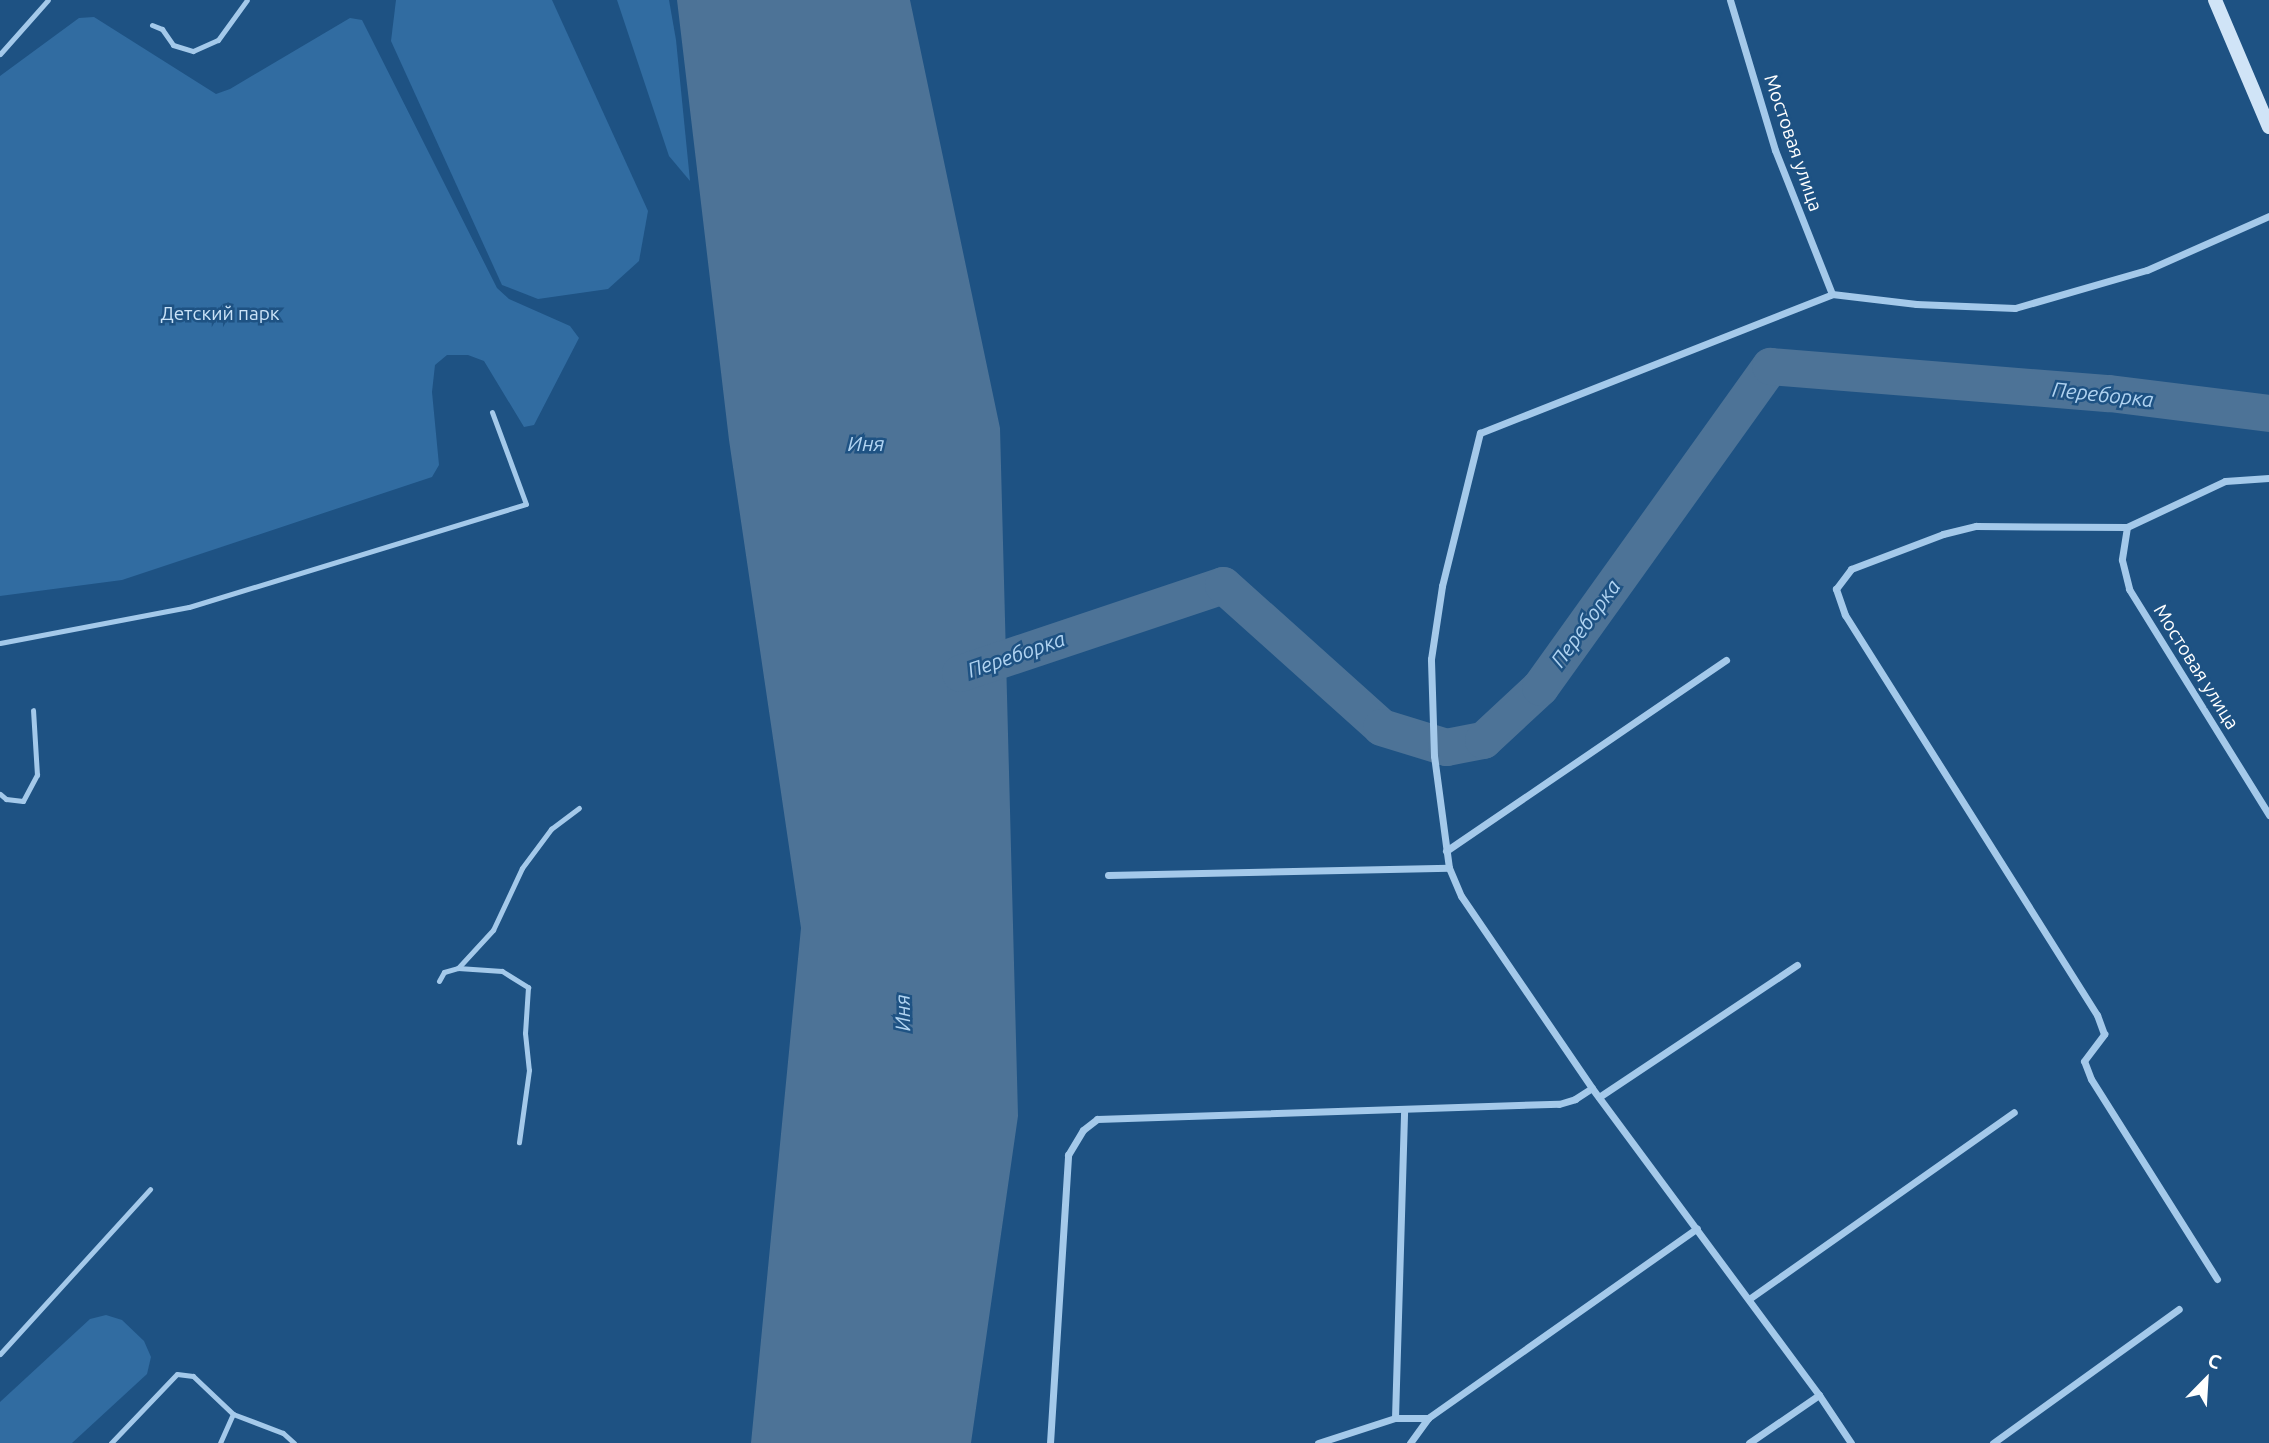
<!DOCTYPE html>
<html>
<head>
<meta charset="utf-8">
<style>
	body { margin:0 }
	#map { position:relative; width:2269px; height:1443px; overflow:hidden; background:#1e5283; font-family:Ubuntu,sans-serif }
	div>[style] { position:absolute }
	.green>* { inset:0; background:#316ca1 }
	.water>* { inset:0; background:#4d7397 }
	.river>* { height:37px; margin:-18.5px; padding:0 18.5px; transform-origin:18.5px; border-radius:18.5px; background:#4d7397 }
	.lane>* { height:5px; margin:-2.5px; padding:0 2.5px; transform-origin:2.5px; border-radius:2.5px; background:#a4c9ea }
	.street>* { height:7px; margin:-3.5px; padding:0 3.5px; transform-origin:3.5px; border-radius:3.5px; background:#a4c9ea }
	.secondary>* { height:14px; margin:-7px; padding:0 7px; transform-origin:7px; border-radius:7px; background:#d0e4f7 }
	span { translate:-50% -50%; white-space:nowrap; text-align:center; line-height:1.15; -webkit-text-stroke:5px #1e5283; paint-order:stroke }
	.street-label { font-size:19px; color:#fff }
	.park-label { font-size:19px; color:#c9e2f7 }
	.water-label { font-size:21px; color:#b0d3f1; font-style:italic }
	.north { position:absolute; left:2171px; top:1345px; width:70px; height:70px; -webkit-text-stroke:5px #1e5283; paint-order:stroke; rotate:24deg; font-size:19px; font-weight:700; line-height:28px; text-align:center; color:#fff }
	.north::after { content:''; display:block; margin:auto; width:24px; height:32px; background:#fff; clip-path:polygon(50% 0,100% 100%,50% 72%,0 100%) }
</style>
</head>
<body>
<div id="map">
	<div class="green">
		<i style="clip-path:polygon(396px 0,552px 0,648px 211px,639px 261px,608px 289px,538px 299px,502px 285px,391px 41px)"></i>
		<i style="clip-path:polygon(617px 0,669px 0,676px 40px,690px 181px,669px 156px)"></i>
		<i style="clip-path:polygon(94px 17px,216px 94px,230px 89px,350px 18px,362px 20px,497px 288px,509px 299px,570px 326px,579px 338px,534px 425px,524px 427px,484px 361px,468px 355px,447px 355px,435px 365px,432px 392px,439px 465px,432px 477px,122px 580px,0 596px,0 76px,79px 18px)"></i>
		<i style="clip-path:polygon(106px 1315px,122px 1320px,144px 1341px,151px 1357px,147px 1374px,72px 1443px,0 1443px,0 1402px,90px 1319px)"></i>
	</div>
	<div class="water">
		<i style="clip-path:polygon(677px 0,910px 0,1000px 428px,1018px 1116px,971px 1443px,751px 1443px,801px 928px,729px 440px)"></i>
	</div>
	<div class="river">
		<i style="left:960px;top:673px;width:277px;rotate:-18.5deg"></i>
		<i style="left:1223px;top:585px;width:212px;rotate:41.9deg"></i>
		<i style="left:1381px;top:727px;width:68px;rotate:17.1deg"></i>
		<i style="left:1446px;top:747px;width:38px;rotate:-11deg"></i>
		<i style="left:1483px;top:740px;width:78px;rotate:-42.9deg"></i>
		<i style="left:1540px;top:687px;width:395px;rotate:-54.4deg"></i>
		<i style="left:1770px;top:366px;width:340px;rotate:4.6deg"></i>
		<i style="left:2109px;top:393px;width:161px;rotate:7.1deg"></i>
	</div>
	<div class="lane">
		<i style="left:152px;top:25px;width:11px;rotate:22deg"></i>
		<i style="left:162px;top:29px;width:19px;rotate:55deg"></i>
		<i style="left:173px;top:45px;width:21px;rotate:17deg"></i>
		<i style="left:193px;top:51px;width:27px;rotate:-24deg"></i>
		<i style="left:218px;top:40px;width:49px;rotate:-54.1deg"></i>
		<i style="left:0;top:54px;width:72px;rotate:-48.4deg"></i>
		<i style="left:0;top:643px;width:192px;rotate:-10.8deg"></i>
		<i style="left:189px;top:607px;width:352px;rotate:-17deg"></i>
		<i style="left:526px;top:504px;width:98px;rotate:-110.3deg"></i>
		<i style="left:0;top:794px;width:8px;rotate:40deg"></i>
		<i style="left:6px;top:799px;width:17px;rotate:7deg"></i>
		<i style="left:23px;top:801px;width:30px;rotate:-62deg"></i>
		<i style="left:37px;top:775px;width:65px;rotate:-93.5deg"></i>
		<i style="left:458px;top:968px;width:52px;rotate:-47.4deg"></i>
		<i style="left:493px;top:930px;width:68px;rotate:-64.9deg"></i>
		<i style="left:522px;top:868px;width:49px;rotate:-53.4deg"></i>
		<i style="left:551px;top:829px;width:35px;rotate:-37deg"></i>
		<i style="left:439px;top:981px;width:10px;rotate:-61deg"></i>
		<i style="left:444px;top:972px;width:15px;rotate:-16deg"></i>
		<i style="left:458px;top:968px;width:44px;rotate:3.9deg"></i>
		<i style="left:502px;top:971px;width:31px;rotate:32deg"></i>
		<i style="left:528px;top:987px;width:46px;rotate:93.7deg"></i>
		<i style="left:525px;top:1033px;width:37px;rotate:84deg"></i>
		<i style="left:529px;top:1070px;width:73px;rotate:97.9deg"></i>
		<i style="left:0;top:1354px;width:223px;rotate:-47.7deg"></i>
		<i style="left:111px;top:1443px;width:95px;rotate:-46.3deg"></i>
		<i style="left:177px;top:1374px;width:16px;rotate:7deg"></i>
		<i style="left:193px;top:1376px;width:55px;rotate:43.5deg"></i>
		<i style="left:233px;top:1414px;width:53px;rotate:20.8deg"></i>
		<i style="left:283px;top:1433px;width:15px;rotate:42deg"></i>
		<i style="left:220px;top:1443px;width:32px;rotate:-66deg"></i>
	</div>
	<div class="street">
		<i style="left:1730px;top:0;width:157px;rotate:73.3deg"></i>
		<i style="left:1775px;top:150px;width:155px;rotate:68.4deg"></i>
		<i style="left:2127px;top:527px;width:33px;rotate:99deg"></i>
		<i style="left:2122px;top:560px;width:30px;rotate:76deg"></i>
		<i style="left:2129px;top:589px;width:266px;rotate:58.2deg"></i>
		<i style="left:1446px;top:851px;width:339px;rotate:-34.3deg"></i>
		<i style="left:1108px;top:875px;width:341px;rotate:-1.2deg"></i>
		<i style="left:1599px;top:1097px;width:238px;rotate:-33.7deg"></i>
		<i style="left:2217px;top:1279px;width:236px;rotate:-122.2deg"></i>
		<i style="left:2091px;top:1079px;width:19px;rotate:-111deg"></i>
		<i style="left:2084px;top:1061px;width:34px;rotate:-53deg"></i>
		<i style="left:2104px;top:1034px;width:20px;rotate:-110deg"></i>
		<i style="left:2097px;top:1015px;width:473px;rotate:-122.2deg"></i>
		<i style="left:1845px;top:615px;width:28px;rotate:-109deg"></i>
		<i style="left:1836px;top:589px;width:25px;rotate:-53deg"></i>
		<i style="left:1851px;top:569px;width:98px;rotate:-20.8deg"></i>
		<i style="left:1943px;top:534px;width:34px;rotate:-14deg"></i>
		<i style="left:1976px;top:526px;width:151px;rotate:0.4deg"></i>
		<i style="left:2127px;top:527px;width:108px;rotate:-25.1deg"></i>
		<i style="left:2225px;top:481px;width:44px;rotate:-3.9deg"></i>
		<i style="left:1749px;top:1299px;width:324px;rotate:-35.2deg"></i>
		<i style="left:1395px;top:1418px;width:309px;rotate:-88.3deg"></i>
		<i style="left:1050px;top:1443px;width:289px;rotate:-86.4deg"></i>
		<i style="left:1068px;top:1155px;width:29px;rotate:-59deg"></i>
		<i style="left:1083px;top:1130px;width:18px;rotate:-38deg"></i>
		<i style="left:1097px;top:1119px;width:462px;rotate:-1.9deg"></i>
		<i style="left:1559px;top:1104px;width:17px;rotate:-17deg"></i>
		<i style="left:1575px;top:1099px;width:20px;rotate:-33deg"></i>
		<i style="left:1318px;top:1443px;width:81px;rotate:-18deg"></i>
		<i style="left:1395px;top:1418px;width:33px"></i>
		<i style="left:1428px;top:1418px;width:329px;rotate:-35.2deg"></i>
		<i style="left:1410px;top:1443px;width:31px;rotate:-54deg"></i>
		<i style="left:1749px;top:1443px;width:85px;rotate:-34.4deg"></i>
		<i style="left:1851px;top:1443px;width:58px;rotate:-123.7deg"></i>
		<i style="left:1819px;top:1395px;width:382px;rotate:-126.5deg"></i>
		<i style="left:1592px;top:1088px;width:232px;rotate:-124.3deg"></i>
		<i style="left:1461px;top:896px;width:30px;rotate:-113deg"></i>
		<i style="left:1449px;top:868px;width:113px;rotate:-97.6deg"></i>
		<i style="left:1434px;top:756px;width:97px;rotate:-91.8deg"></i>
		<i style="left:1431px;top:659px;width:74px;rotate:-81.4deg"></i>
		<i style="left:1442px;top:586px;width:158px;rotate:-76.1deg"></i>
		<i style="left:1480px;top:433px;width:378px;rotate:-21.5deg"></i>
		<i style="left:1832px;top:294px;width:85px;rotate:6.8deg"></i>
		<i style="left:1916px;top:304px;width:99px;rotate:2.3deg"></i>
		<i style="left:2015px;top:308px;width:137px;rotate:-16.1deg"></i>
		<i style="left:2147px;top:270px;width:133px;rotate:-23.9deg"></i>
		<i style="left:1993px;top:1443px;width:229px;rotate:-35.8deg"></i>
	</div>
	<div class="secondary">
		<i style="left:2215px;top:0;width:138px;rotate:67deg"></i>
	</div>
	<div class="street-label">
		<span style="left:1793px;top:143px;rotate:71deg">Мостовая улица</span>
		<span style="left:2196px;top:667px;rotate:58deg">Мостовая улица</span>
	</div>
	<div class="park-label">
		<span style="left:220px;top:314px">Детский парк</span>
	</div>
	<div class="water-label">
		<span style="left:2103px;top:394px;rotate:6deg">Переборка</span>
		<span style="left:866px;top:443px">Иня</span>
		<span style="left:1585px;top:623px;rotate:-54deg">Переборка</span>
		<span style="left:1016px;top:654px;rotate:-19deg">Переборка</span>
		<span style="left:902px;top:1013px;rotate:-91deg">Иня</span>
	</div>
	<div class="north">С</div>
</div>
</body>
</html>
